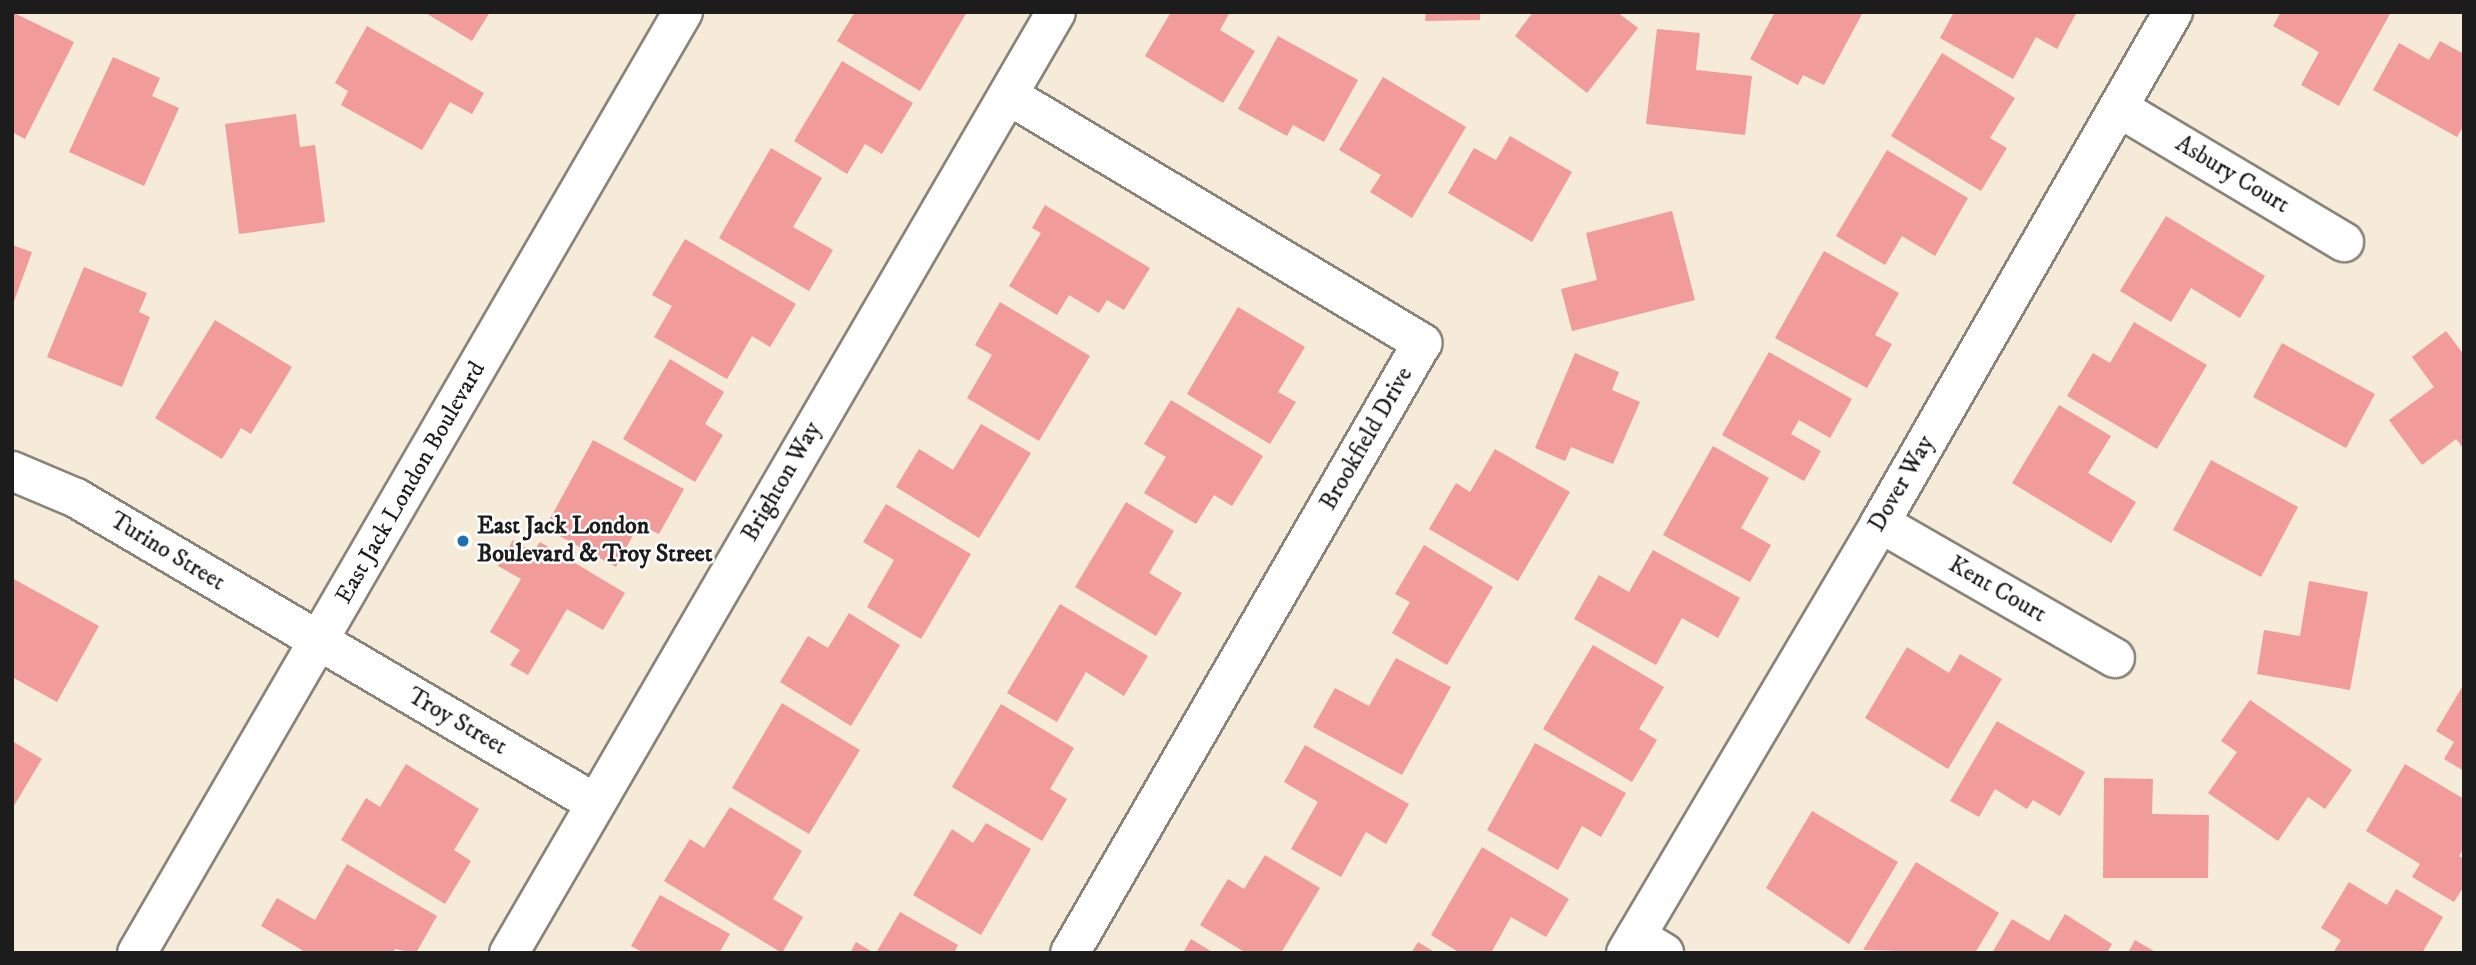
<!DOCTYPE html>
<html>
<head>
<meta charset="utf-8">
<style>
	body { margin:0 }
	#map { position:relative; width:2476px; height:965px; overflow:hidden; background:#f5ebd8; font-family:"IM FELL DW Pica",serif }
	div>[style] { position:absolute }
	.building>* { inset:0; background:#f19b9a }
	.roads { filter:drop-shadow(2px 0 #88847a) drop-shadow(-2px 0 #88847a) drop-shadow(0 2px #88847a) drop-shadow(0 -2px #88847a) }
	.minor>* { height:38px; margin:-19px; padding:0 19px; transform-origin:19px; border-radius:19px; background:#fff }
	.major>* { height:38px; margin:-19px; padding:0 19px; transform-origin:19px; border-radius:19px; background:#fff }
	.dots>* { width:19px; height:19px; translate:-50% -50%; box-sizing:border-box; border:4px solid #fff; border-radius:50% }
	span { translate:-50% -50%; white-space:nowrap; text-align:center; line-height:1.15; -webkit-text-stroke:5px #fff; paint-order:stroke }
	.street-label { font-size:24px; color:#1c1c1c }
	.poi-label { font-size:24px; color:#1c1c1c; font-weight:700 }
	.left { translate:0 -50%; text-align:left }
	.frame { position:absolute; inset:0; border:14px solid #1c1c1c; pointer-events:none }
</style>
</head>
<body>
<div id="map">
	<div class="building">
		<i style="clip-path:polygon(12px 12px,74px 42px,25px 139px,12px 132px)"></i>
		<i style="clip-path:polygon(424px 12px,490px 12px,472px 41px)"></i>
		<i style="clip-path:polygon(855px 12px,967px 12px,920px 91px,837px 41px)"></i>
		<i style="clip-path:polygon(1171px 12px,1230px 12px,1220px 30px,1255px 51px,1223px 103px,1145px 56px)"></i>
		<i style="clip-path:polygon(1426px 12px,1480px 12px,1480px 20px,1425px 21px)"></i>
		<i style="clip-path:polygon(1533px 12px,1617px 12px,1638px 28px,1587px 93px,1515px 36px)"></i>
		<i style="clip-path:polygon(1775px 12px,1863px 12px,1824px 85px,1803px 75px,1798px 85px,1750px 59px)"></i>
		<i style="clip-path:polygon(1954px 12px,2077px 12px,2057px 49px,2036px 37px,2013px 79px,1940px 38px)"></i>
		<i style="clip-path:polygon(2281px 12px,2391px 12px,2339px 106px,2301px 85px,2319px 52px,2273px 26px)"></i>
		<i style="clip-path:polygon(367px 26px,484px 93px,472px 114px,450px 102px,422px 150px,341px 105px,348px 91px,335px 83px)"></i>
		<i style="clip-path:polygon(1657px 29px,1700px 33px,1696px 70px,1752px 76px,1745px 135px,1646px 124px)"></i>
		<i style="clip-path:polygon(1278px 36px,1358px 80px,1324px 142px,1293px 125px,1287px 136px,1238px 109px)"></i>
		<i style="clip-path:polygon(2440px 41px,2464px 54px,2464px 125px,2457px 137px,2373px 90px,2399px 43px,2429px 60px)"></i>
		<i style="clip-path:polygon(1942px 53px,2015px 98px,1990px 138px,2007px 148px,1981px 191px,1891px 136px)"></i>
		<i style="clip-path:polygon(113px 57px,160px 78px,152px 96px,179px 108px,144px 186px,69px 152px)"></i>
		<i style="clip-path:polygon(842px 61px,913px 103px,882px 154px,865px 144px,847px 174px,794px 141px)"></i>
		<i style="clip-path:polygon(1383px 77px,1466px 127px,1412px 218px,1370px 192px,1381px 175px,1339px 150px)"></i>
		<i style="clip-path:polygon(296px 114px,300px 147px,315px 145px,325px 222px,239px 234px,225px 124px)"></i>
		<i style="clip-path:polygon(1510px 136px,1572px 172px,1532px 242px,1448px 193px,1474px 148px,1496px 160px)"></i>
		<i style="clip-path:polygon(771px 148px,822px 178px,793px 227px,833px 250px,809px 291px,719px 238px)"></i>
		<i style="clip-path:polygon(1887px 150px,1968px 198px,1935px 256px,1902px 236px,1885px 265px,1836px 236px)"></i>
		<i style="clip-path:polygon(1045px 205px,1150px 268px,1124px 310px,1107px 300px,1099px 313px,1069px 295px,1057px 315px,1009px 286px,1041px 233px,1032px 228px)"></i>
		<i style="clip-path:polygon(1672px 211px,1695px 300px,1572px 331px,1561px 289px,1597px 280px,1586px 233px)"></i>
		<i style="clip-path:polygon(2166px 216px,2265px 276px,2240px 318px,2191px 288px,2171px 322px,2120px 291px)"></i>
		<i style="clip-path:polygon(685px 239px,796px 304px,770px 347px,752px 336px,727px 379px,654px 337px,672px 306px,652px 295px)"></i>
		<i style="clip-path:polygon(12px 245px,32px 252px,13px 304px,12px 304px)"></i>
		<i style="clip-path:polygon(1824px 251px,1899px 293px,1875px 335px,1892px 344px,1867px 388px,1775px 338px)"></i>
		<i style="clip-path:polygon(84px 267px,147px 293px,139px 312px,150px 317px,122px 387px,47px 357px)"></i>
		<i style="clip-path:polygon(1000px 302px,1090px 356px,1039px 441px,967px 398px,992px 355px,975px 345px)"></i>
		<i style="clip-path:polygon(1238px 307px,1305px 347px,1278px 392px,1296px 402px,1270px 444px,1187px 394px)"></i>
		<i style="clip-path:polygon(215px 320px,292px 367px,251px 434px,241px 428px,222px 459px,155px 418px)"></i>
		<i style="clip-path:polygon(2134px 322px,2207px 365px,2157px 449px,2067px 396px,2093px 353px,2110px 363px)"></i>
		<i style="clip-path:polygon(2446px 331px,2464px 355px,2464px 449px,2456px 439px,2422px 465px,2389px 420px,2434px 387px,2412px 357px)"></i>
		<i style="clip-path:polygon(2282px 343px,2375px 394px,2346px 448px,2253px 397px)"></i>
		<i style="clip-path:polygon(1769px 352px,1852px 399px,1830px 438px,1799px 420px,1791px 434px,1821px 451px,1804px 481px,1722px 435px)"></i>
		<i style="clip-path:polygon(1575px 353px,1619px 372px,1612px 390px,1640px 402px,1613px 464px,1571px 447px,1565px 461px,1535px 448px)"></i>
		<i style="clip-path:polygon(670px 359px,724px 392px,705px 424px,723px 435px,695px 482px,623px 439px)"></i>
		<i style="clip-path:polygon(1171px 400px,1263px 456px,1232px 506px,1214px 495px,1196px 524px,1144px 493px,1166px 457px,1144px 444px)"></i>
		<i style="clip-path:polygon(2059px 405px,2111px 436px,2088px 473px,2136px 502px,2111px 543px,2012px 483px)"></i>
		<i style="clip-path:polygon(981px 424px,1031px 453px,979px 538px,896px 487px,919px 449px,953px 470px)"></i>
		<i style="clip-path:polygon(593px 440px,684px 489px,659px 534px,639px 524px,616px 567px,545px 528px)"></i>
		<i style="clip-path:polygon(1713px 446px,1769px 478px,1741px 528px,1771px 545px,1750px 582px,1663px 535px)"></i>
		<i style="clip-path:polygon(1495px 449px,1570px 492px,1518px 581px,1429px 529px,1456px 483px,1470px 492px)"></i>
		<i style="clip-path:polygon(2211px 460px,2298px 507px,2261px 577px,2173px 530px)"></i>
		<i style="clip-path:polygon(1126px 502px,1174px 531px,1149px 573px,1182px 593px,1156px 636px,1075px 587px)"></i>
		<i style="clip-path:polygon(886px 504px,971px 554px,921px 639px,867px 607px,894px 560px,863px 542px)"></i>
		<i style="clip-path:polygon(513px 540px,533px 552px,540px 542px,625px 593px,603px 630px,567px 609px,528px 675px,510px 665px,520px 650px,490px 632px,521px 579px,498px 566px)"></i>
		<i style="clip-path:polygon(1424px 545px,1493px 587px,1447px 665px,1392px 633px,1410px 602px,1395px 594px)"></i>
		<i style="clip-path:polygon(1653px 550px,1740px 598px,1718px 638px,1682px 618px,1656px 665px,1574px 619px,1599px 575px,1629px 592px)"></i>
		<i style="clip-path:polygon(12px 578px,99px 626px,57px 702px,12px 677px)"></i>
		<i style="clip-path:polygon(2309px 581px,2368px 592px,2350px 690px,2257px 674px,2264px 630px,2300px 636px)"></i>
		<i style="clip-path:polygon(1060px 604px,1148px 656px,1124px 696px,1086px 672px,1057px 722px,1007px 693px)"></i>
		<i style="clip-path:polygon(849px 613px,900px 645px,851px 726px,780px 682px,808px 636px,828px 648px)"></i>
		<i style="clip-path:polygon(1593px 645px,1664px 687px,1639px 729px,1657px 740px,1632px 782px,1543px 729px)"></i>
		<i style="clip-path:polygon(1907px 647px,1949px 673px,1960px 654px,2002px 679px,1948px 769px,1865px 718px)"></i>
		<i style="clip-path:polygon(1396px 658px,1451px 687px,1402px 775px,1313px 727px,1335px 688px,1369px 706px)"></i>
		<i style="clip-path:polygon(2464px 684px,2464px 771px,2444px 759px,2454px 742px,2436px 731px)"></i>
		<i style="clip-path:polygon(2250px 700px,2352px 770px,2325px 809px,2308px 797px,2278px 841px,2208px 793px,2237px 752px,2221px 741px)"></i>
		<i style="clip-path:polygon(782px 703px,860px 750px,809px 834px,732px 788px)"></i>
		<i style="clip-path:polygon(1001px 704px,1074px 748px,1050px 789px,1067px 799px,1042px 841px,952px 787px)"></i>
		<i style="clip-path:polygon(1997px 721px,2085px 772px,2060px 816px,2033px 800px,2027px 809px,1995px 789px,1979px 817px,1950px 801px)"></i>
		<i style="clip-path:polygon(12px 741px,42px 759px,12px 809px)"></i>
		<i style="clip-path:polygon(1535px 743px,1626px 793px,1601px 837px,1582px 826px,1558px 870px,1487px 830px)"></i>
		<i style="clip-path:polygon(1305px 745px,1409px 804px,1386px 844px,1366px 832px,1341px 877px,1291px 849px,1318px 802px,1284px 782px)"></i>
		<i style="clip-path:polygon(406px 764px,479px 809px,454px 850px,471px 861px,445px 904px,341px 840px,366px 798px,380px 807px)"></i>
		<i style="clip-path:polygon(2405px 764px,2464px 799px,2464px 848px,2459px 856px,2464px 859px,2464px 886px,2454px 902px,2412px 877px,2420px 864px,2366px 831px)"></i>
		<i style="clip-path:polygon(2104px 778px,2153px 779px,2152px 814px,2209px 815px,2208px 878px,2103px 878px)"></i>
		<i style="clip-path:polygon(730px 807px,802px 851px,773px 899px,803px 917px,782px 953px,664px 881px,690px 839px,704px 848px)"></i>
		<i style="clip-path:polygon(1812px 811px,1898px 862px,1849px 944px,1766px 888px)"></i>
		<i style="clip-path:polygon(986px 823px,1031px 849px,981px 935px,913px 895px,952px 829px,973px 843px)"></i>
		<i style="clip-path:polygon(1482px 847px,1569px 899px,1546px 937px,1511px 917px,1491px 953px,1460px 953px,1431px 935px)"></i>
		<i style="clip-path:polygon(1265px 855px,1320px 888px,1281px 953px,1246px 953px,1200px 925px,1228px 879px,1244px 889px)"></i>
		<i style="clip-path:polygon(1916px 862px,1999px 913px,1975px 953px,1863px 950px)"></i>
		<i style="clip-path:polygon(347px 864px,437px 916px,416px 953px,395px 949px,393px 953px,307px 953px,261px 926px,277px 898px,315px 920px)"></i>
		<i style="clip-path:polygon(2349px 882px,2387px 905px,2396px 889px,2443px 917px,2422px 953px,2333px 953px,2341px 940px,2321px 928px)"></i>
		<i style="clip-path:polygon(660px 895px,730px 934px,719px 953px,644px 953px,631px 946px)"></i>
		<i style="clip-path:polygon(900px 912px,958px 945px,954px 953px,876px 953px)"></i>
		<i style="clip-path:polygon(2065px 914px,2112px 944px,2107px 953px,1992px 953px,2012px 919px,2049px 941px)"></i>
		<i style="clip-path:polygon(1191px 939px,1214px 953px,1183px 953px)"></i>
		<i style="clip-path:polygon(2135px 940px,2157px 953px,2128px 953px)"></i>
		<i style="clip-path:polygon(856px 942px,874px 953px,850px 953px)"></i>
		<i style="clip-path:polygon(1418px 942px,1436px 953px,1411px 953px)"></i>
	</div>
	<div class="roads">
		<div class="minor">
			<i style="left:1008px;top:95px;width:483px;rotate:30.9deg"></i>
			<i style="left:1422px;top:343px;width:704px;rotate:119.99deg"></i>
			<i style="left:2119px;top:108px;width:262px;rotate:30.8deg"></i>
			<i style="left:12px;top:471px;width:69px;rotate:22.9deg"></i>
			<i style="left:76px;top:498px;width:602px;rotate:30.44deg"></i>
			<i style="left:1880px;top:523px;width:271px;rotate:29.9deg"></i>
			<i style="left:1636px;top:936px;width:33px;rotate:31deg"></i>
			<i style="left:509px;top:953px;width:1088px;rotate:-59.83deg"></i>
			<i style="left:1626px;top:953px;width:499px;rotate:-59.4deg"></i>
			<i style="left:1880px;top:523px;width:589px;rotate:-60.17deg"></i>
		</div>
		<div class="major">
			<i style="left:137px;top:953px;width:1088px;rotate:-59.88deg"></i>
		</div>
	</div>
	<div class="dots">
		<i style="left:463px;top:541px;background:#1f6fb2"></i>
	</div>
	<div class="street-label">
		<span style="left:2232px;top:175px;rotate:31deg">Asbury Court</span>
		<span style="left:1367px;top:439px;rotate:-60deg">Brookfield Drive</span>
		<span style="left:782px;top:482px;rotate:-60deg">Brighton Way</span>
		<span style="left:411px;top:483px;rotate:-60deg">East Jack London Boulevard</span>
		<span style="left:1902px;top:484px;rotate:-60deg">Dover Way</span>
		<span style="left:167px;top:552px;rotate:31deg">Turino Street</span>
		<span style="left:1997px;top:590px;rotate:30deg">Kent Court</span>
		<span style="left:457px;top:722px;rotate:30deg">Troy Street</span>
	</div>
	<div class="poi-label">
		<span class="left" style="left:477px;top:541px">East Jack London<br>Boulevard &amp; Troy Street</span>
	</div>
	<div class="frame"></div>
</div>
</body>
</html>
